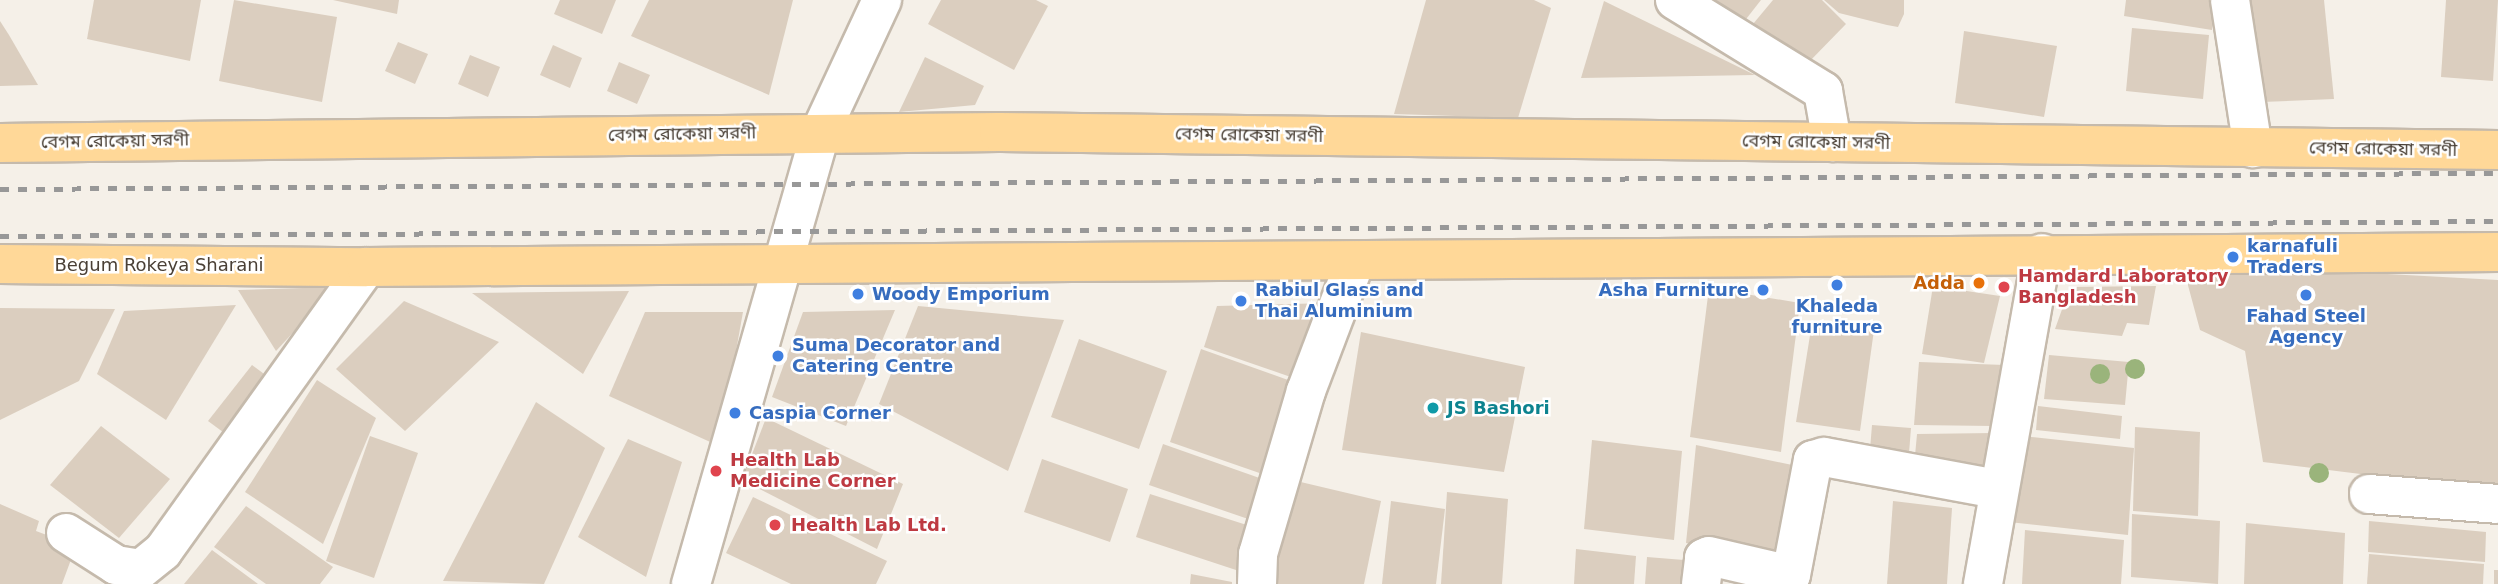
<!DOCTYPE html>
<html>
<head>
<meta charset="utf-8">
<style>
	body { margin:0 }
	#map { position:relative; width:2498px; height:584px; overflow:hidden; background:#f5f0e8; font-family:"DejaVu Sans","Noto Sans Bengali",sans-serif }
	div>[style] { position:absolute }
	.building>* { inset:0; background:#dbcebf }
	.roads { filter:drop-shadow(2px 0 #c5baac) drop-shadow(-2px 0 #c5baac) drop-shadow(0 2px #c5baac) drop-shadow(0 -2px #c5baac) }
	.minor>* { height:38px; margin:-19px; padding:0 19px; transform-origin:19px; border-radius:19px; background:#fff }
	.primary>* { height:38px; margin:-19px; padding:0 19px; transform-origin:19px; border-radius:19px; background:#ffd898 }
	.rail>* { height:5px; margin-top:-2.5px; transform-origin:0; background:repeating-linear-gradient(90deg,#989898 0 9px,transparent 0 18px) }
	.trees>* { width:20px; height:20px; margin:-10px; border-radius:50%; background:#9ab47b }
	.dots>* { width:19px; height:19px; translate:-50% -50%; box-sizing:border-box; border:4px solid #fff; border-radius:50% }
	span { translate:-50% -50%; white-space:nowrap; text-align:center; line-height:1.15; -webkit-text-stroke:5px #fff; paint-order:stroke }
	.street-label { font-size:18px; color:#4a4036 }
	.shop-label { font-size:18px; color:#366cbe; font-weight:700 }
	.left { translate:0 -50%; text-align:left }
	.right { translate:-100% -50%; text-align:right }
	.health-label { font-size:18px; color:#be3a42; font-weight:700 }
	.food-label { font-size:18px; color:#c56008; font-weight:700 }
	.culture-label { font-size:18px; color:#0d838f; font-weight:700 }
</style>
</head>
<body>
<div id="map">
	<div class="building">
		<i style="clip-path:polygon(94px 0,201px 0,190px 61px,87px 39px)"></i>
		<i style="clip-path:polygon(234px 0,337px 17px,322px 102px,219px 81px)"></i>
		<i style="clip-path:polygon(333px 0,399px 0,397px 14px)"></i>
		<i style="clip-path:polygon(560px 0,616px 0,602px 34px,554px 14px)"></i>
		<i style="clip-path:polygon(649px 0,793px 0,769px 95px,631px 36px)"></i>
		<i style="clip-path:polygon(941px 0,1036px 0,1048px 6px,1014px 70px,928px 24px)"></i>
		<i style="clip-path:polygon(1426px 0,1534px 0,1551px 8px,1518px 118px,1394px 114px)"></i>
		<i style="clip-path:polygon(1709px 0,1761px 0,1743px 23px)"></i>
		<i style="clip-path:polygon(1773px 0,1822px 0,1846px 24px,1807px 64px,1743px 36px)"></i>
		<i style="clip-path:polygon(1824px 0,1904px 0,1904px 14px,1898px 27px,1887px 25px,1839px 13px)"></i>
		<i style="clip-path:polygon(2126px 0,2216px 0,2212px 30px,2124px 16px)"></i>
		<i style="clip-path:polygon(2251px 0,2324px 0,2334px 99px,2262px 102px)"></i>
		<i style="clip-path:polygon(2446px 0,2498px 0,2493px 81px,2441px 77px)"></i>
		<i style="clip-path:polygon(1604px 1px,1755px 75px,1581px 78px)"></i>
		<i style="clip-path:polygon(0 21px,9px 35px,38px 85px,0 86px)"></i>
		<i style="clip-path:polygon(2132px 28px,2209px 35px,2203px 99px,2126px 91px)"></i>
		<i style="clip-path:polygon(1964px 31px,2057px 46px,2044px 117px,1955px 103px)"></i>
		<i style="clip-path:polygon(398px 42px,428px 54px,415px 84px,385px 71px)"></i>
		<i style="clip-path:polygon(553px 45px,582px 58px,570px 88px,540px 75px)"></i>
		<i style="clip-path:polygon(470px 55px,500px 67px,488px 97px,458px 84px)"></i>
		<i style="clip-path:polygon(925px 57px,984px 86px,975px 105px,899px 112px)"></i>
		<i style="clip-path:polygon(619px 62px,650px 75px,637px 104px,607px 91px)"></i>
		<i style="clip-path:polygon(2182px 263px,2498px 280px,2498px 491px,2263px 462px,2245px 351px,2200px 330px)"></i>
		<i style="clip-path:polygon(1933px 286px,2000px 296px,1984px 363px,1922px 354px)"></i>
		<i style="clip-path:polygon(2156px 286px,2149px 325px,2127px 323px,2122px 336px,2055px 329px,2070px 287px)"></i>
		<i style="clip-path:polygon(335px 287px,276px 351px,238px 290px)"></i>
		<i style="clip-path:polygon(1709px 288px,1800px 303px,1781px 452px,1690px 437px)"></i>
		<i style="clip-path:polygon(629px 291px,583px 374px,472px 293px)"></i>
		<i style="clip-path:polygon(404px 301px,499px 342px,405px 431px,336px 369px)"></i>
		<i style="clip-path:polygon(1331px 303px,1305px 382px,1204px 347px,1217px 306px)"></i>
		<i style="clip-path:polygon(236px 305px,166px 420px,97px 374px,124px 311px)"></i>
		<i style="clip-path:polygon(918px 306px,1064px 320px,1008px 471px,879px 404px)"></i>
		<i style="clip-path:polygon(0 308px,115px 309px,79px 381px,0 420px)"></i>
		<i style="clip-path:polygon(895px 310px,846px 426px,772px 397px,803px 312px)"></i>
		<i style="clip-path:polygon(645px 312px,743px 312px,719px 446px,609px 396px)"></i>
		<i style="clip-path:polygon(1812px 323px,1874px 330px,1860px 431px,1796px 422px)"></i>
		<i style="clip-path:polygon(1361px 332px,1525px 367px,1504px 472px,1342px 450px)"></i>
		<i style="clip-path:polygon(1079px 339px,1167px 371px,1139px 449px,1051px 417px)"></i>
		<i style="clip-path:polygon(1201px 349px,1302px 385px,1271px 477px,1170px 442px)"></i>
		<i style="clip-path:polygon(2049px 355px,2129px 362px,2125px 405px,2044px 399px)"></i>
		<i style="clip-path:polygon(1919px 362px,2005px 365px,1993px 426px,1914px 425px)"></i>
		<i style="clip-path:polygon(252px 365px,271px 379px,227px 435px,208px 421px)"></i>
		<i style="clip-path:polygon(317px 380px,376px 418px,323px 544px,245px 492px)"></i>
		<i style="clip-path:polygon(536px 402px,605px 448px,544px 584px,443px 581px)"></i>
		<i style="clip-path:polygon(2038px 406px,2122px 416px,2120px 439px,2036px 430px)"></i>
		<i style="clip-path:polygon(766px 418px,903px 484px,877px 549px,742px 480px)"></i>
		<i style="clip-path:polygon(1872px 425px,1911px 428px,1908px 466px,1869px 462px)"></i>
		<i style="clip-path:polygon(101px 426px,170px 479px,119px 538px,50px 485px)"></i>
		<i style="clip-path:polygon(2135px 427px,2200px 432px,2198px 516px,2133px 511px)"></i>
		<i style="clip-path:polygon(1993px 433px,1984px 472px,1914px 466px,1917px 434px)"></i>
		<i style="clip-path:polygon(2014px 435px,2134px 448px,2128px 535px,2009px 522px)"></i>
		<i style="clip-path:polygon(370px 436px,418px 453px,374px 578px,326px 561px)"></i>
		<i style="clip-path:polygon(628px 439px,682px 462px,646px 577px,578px 537px)"></i>
		<i style="clip-path:polygon(1592px 440px,1682px 451px,1674px 540px,1584px 529px)"></i>
		<i style="clip-path:polygon(1163px 444px,1268px 481px,1254px 521px,1149px 485px)"></i>
		<i style="clip-path:polygon(1696px 445px,1797px 466px,1779px 561px,1686px 543px)"></i>
		<i style="clip-path:polygon(1042px 459px,1128px 489px,1110px 542px,1024px 512px)"></i>
		<i style="clip-path:polygon(1288px 479px,1381px 501px,1364px 584px,1267px 584px)"></i>
		<i style="clip-path:polygon(1447px 492px,1508px 499px,1502px 584px,1441px 584px)"></i>
		<i style="clip-path:polygon(1150px 494px,1253px 527px,1239px 571px,1136px 537px)"></i>
		<i style="clip-path:polygon(753px 497px,887px 561px,876px 584px,791px 584px,726px 553px)"></i>
		<i style="clip-path:polygon(1391px 501px,1445px 509px,1436px 584px,1382px 584px)"></i>
		<i style="clip-path:polygon(1893px 501px,1952px 508px,1947px 584px,1887px 584px)"></i>
		<i style="clip-path:polygon(0 504px,39px 521px,36px 531px,76px 546px,62px 584px,0 584px)"></i>
		<i style="clip-path:polygon(246px 506px,333px 567px,320px 584px,266px 584px,214px 547px)"></i>
		<i style="clip-path:polygon(2132px 514px,2220px 521px,2218px 584px,2131px 577px)"></i>
		<i style="clip-path:polygon(2369px 521px,2486px 532px,2485px 562px,2368px 552px)"></i>
		<i style="clip-path:polygon(2246px 523px,2345px 533px,2343px 584px,2244px 584px)"></i>
		<i style="clip-path:polygon(2025px 530px,2124px 540px,2121px 584px,2022px 584px)"></i>
		<i style="clip-path:polygon(1576px 549px,1636px 556px,1634px 584px,1574px 584px)"></i>
		<i style="clip-path:polygon(212px 550px,258px 584px,184px 584px)"></i>
		<i style="clip-path:polygon(2369px 554px,2484px 564px,2483px 584px,2367px 584px)"></i>
		<i style="clip-path:polygon(1647px 557px,1684px 560px,1682px 584px,1645px 584px)"></i>
		<i style="clip-path:polygon(2494px 570px,2498px 570px,2498px 584px,2494px 584px)"></i>
		<i style="clip-path:polygon(1191px 574px,1232px 582px,1232px 584px,1190px 584px)"></i>
	</div>
	<div class="roads">
		<div class="minor">
			<i style="left:1675px;top:0;width:174px;rotate:31.6deg"></i>
			<i style="left:1823px;top:91px;width:52px;rotate:80deg"></i>
			<i style="left:2230px;top:0;width:150px;rotate:81.2deg"></i>
			<i style="left:2369px;top:494px;width:129px;rotate:4.4deg"></i>
			<i style="left:66px;top:533px;width:59px;rotate:32.6deg"></i>
			<i style="left:116px;top:565px;width:25px;rotate:9deg"></i>
			<i style="left:141px;top:569px;width:28px;rotate:-39deg"></i>
			<i style="left:163px;top:551px;width:349px;rotate:-54.4deg"></i>
			<i style="left:691px;top:584px;width:469px;rotate:-74deg"></i>
			<i style="left:820px;top:133px;width:147px;rotate:-65deg"></i>
			<i style="left:1257px;top:584px;width:30px;rotate:-88deg"></i>
			<i style="left:1258px;top:554px;width:170px;rotate:-73.6deg"></i>
			<i style="left:1306px;top:391px;width:138px;rotate:-69.2deg"></i>
			<i style="left:1701px;top:584px;width:26px;rotate:-83deg"></i>
			<i style="left:1704px;top:558px;width:5px;rotate:-22deg"></i>
			<i style="left:1709px;top:556px;width:84px;rotate:13deg"></i>
			<i style="left:1791px;top:575px;width:117px;rotate:-79.2deg"></i>
			<i style="left:1813px;top:460px;width:11px;rotate:-15deg"></i>
			<i style="left:1824px;top:457px;width:176px;rotate:10.5deg"></i>
			<i style="left:1983px;top:584px;width:336px;rotate:-79.9deg"></i>
		</div>
		<div class="primary">
			<i style="left:0;top:143px;width:999px;rotate:-0.63deg"></i>
			<i style="left:999px;top:132px;width:1499px;rotate:0.69deg"></i>
			<i style="left:0;top:264px;width:366px;rotate:0.5deg"></i>
			<i style="left:366px;top:267px;width:2132px;rotate:-0.4deg"></i>
		</div>
	</div>
	<div class="rail">
		<i style="left:0;top:189px;width:2498px;rotate:-0.37deg"></i>
		<i style="left:0;top:236px;width:2498px;rotate:-0.34deg"></i>
	</div>
	<div class="trees">
		<i style="left:2135px;top:369px"></i>
		<i style="left:2100px;top:374px"></i>
		<i style="left:2319px;top:473px"></i>
	</div>
	<div class="dots">
		<i style="left:2233px;top:257px;background:#3f7fe0"></i>
		<i style="left:1979px;top:283px;background:#e8710a"></i>
		<i style="left:1837px;top:285px;background:#3f7fe0"></i>
		<i style="left:2004px;top:287px;background:#e0444e"></i>
		<i style="left:1763px;top:290px;background:#3f7fe0"></i>
		<i style="left:858px;top:294px;background:#3f7fe0"></i>
		<i style="left:2306px;top:295px;background:#3f7fe0"></i>
		<i style="left:1241px;top:301px;background:#3f7fe0"></i>
		<i style="left:778px;top:356px;background:#3f7fe0"></i>
		<i style="left:1433px;top:408px;background:#0f9aa8"></i>
		<i style="left:735px;top:413px;background:#3f7fe0"></i>
		<i style="left:716px;top:471px;background:#e0444e"></i>
		<i style="left:775px;top:525px;background:#e0444e"></i>
	</div>
	<div class="street-label">
		<span style="left:682px;top:134px;rotate:-1deg">বেগম রোকেয়া সরণী</span>
		<span style="left:1249px;top:135px;rotate:1deg">বেগম রোকেয়া সরণী</span>
		<span style="left:115px;top:141px;rotate:-1deg">বেগম রোকেয়া সরণী</span>
		<span style="left:1816px;top:142px;rotate:1deg">বেগম রোকেয়া সরণী</span>
		<span style="left:2383px;top:149px;rotate:1deg">বেগম রোকেয়া সরণী</span>
		<span style="left:159px;top:265px">Begum Rokeya Sharani</span>
	</div>
	<div class="shop-label">
		<span class="left" style="left:2247px;top:257px">karnafuli<br>Traders</span>
		<span class="right" style="left:1749px;top:290px">Asha Furniture</span>
		<span class="left" style="left:1255px;top:301px">Rabiul Glass and<br>Thai Aluminium</span>
		<span class="left" style="left:872px;top:294px">Woody Emporium</span>
		<span style="left:1837px;top:317px">Khaleda<br>furniture</span>
		<span style="left:2306px;top:327px">Fahad Steel<br>Agency</span>
		<span class="left" style="left:792px;top:356px">Suma Decorator and<br>Catering Centre</span>
		<span class="left" style="left:749px;top:413px">Caspia Corner</span>
	</div>
	<div class="health-label">
		<span class="left" style="left:2018px;top:287px">Hamdard Laboratory<br>Bangladesh</span>
		<span class="left" style="left:730px;top:471px">Health Lab<br>Medicine Corner</span>
		<span class="left" style="left:791px;top:525px">Health Lab Ltd.</span>
	</div>
	<div class="food-label">
		<span class="right" style="left:1965px;top:283px">Adda</span>
	</div>
	<div class="culture-label">
		<span class="left" style="left:1447px;top:408px">JS Bashori</span>
	</div>
</div>
</body>
</html>
